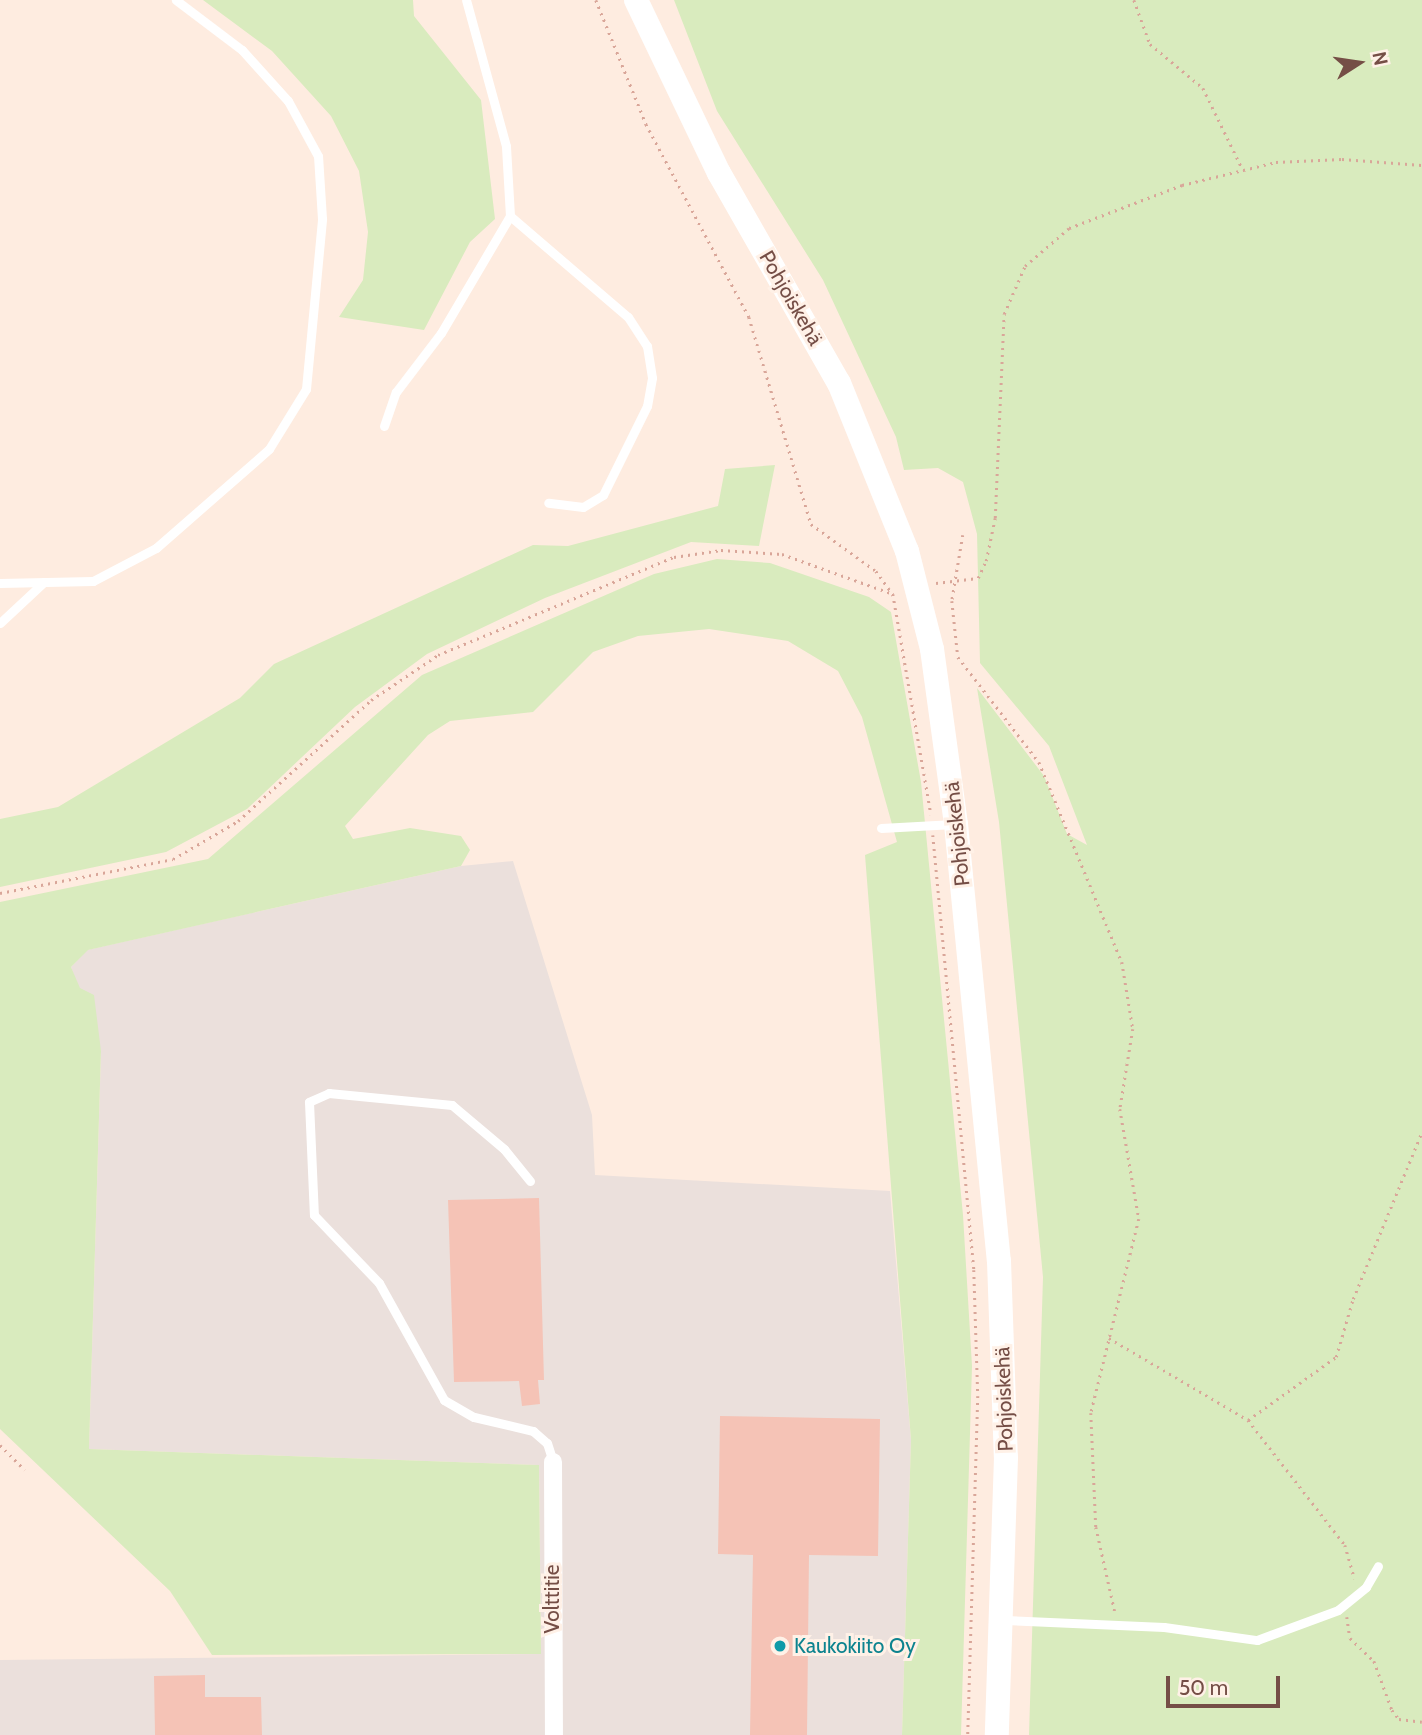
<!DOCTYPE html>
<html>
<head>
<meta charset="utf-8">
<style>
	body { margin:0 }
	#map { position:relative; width:1422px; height:1735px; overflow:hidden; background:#feece0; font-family:Cabin,sans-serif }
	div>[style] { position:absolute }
	.industrial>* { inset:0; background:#ebe0dc }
	.green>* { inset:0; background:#d9ebbe }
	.building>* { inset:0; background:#f5c3b6 }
	.path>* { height:2.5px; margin-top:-1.25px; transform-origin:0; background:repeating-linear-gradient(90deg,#d9a699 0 2px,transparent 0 7px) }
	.service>* { height:9px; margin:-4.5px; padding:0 4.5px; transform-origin:4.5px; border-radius:4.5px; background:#fff }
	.minor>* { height:18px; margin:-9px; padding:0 9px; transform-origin:9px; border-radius:9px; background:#fff }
	.secondary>* { height:24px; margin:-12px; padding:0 12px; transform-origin:12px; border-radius:12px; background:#fff }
	.dots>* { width:19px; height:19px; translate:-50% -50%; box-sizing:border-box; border:4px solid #fff1e7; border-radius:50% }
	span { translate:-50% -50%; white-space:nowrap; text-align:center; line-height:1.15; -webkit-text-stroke:6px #fff1e7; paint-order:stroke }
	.street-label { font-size:21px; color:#754e46 }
	.culture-label { font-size:21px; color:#0d838f }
	.left { translate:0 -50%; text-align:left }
	.north { position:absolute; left:1324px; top:28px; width:70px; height:70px; -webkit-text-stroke:5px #fff1e7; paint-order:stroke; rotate:78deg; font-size:19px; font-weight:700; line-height:28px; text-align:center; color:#754e46 }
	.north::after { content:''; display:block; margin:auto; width:24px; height:32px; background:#754e46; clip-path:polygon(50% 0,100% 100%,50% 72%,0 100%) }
	.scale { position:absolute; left:1166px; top:1676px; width:114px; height:32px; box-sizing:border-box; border:4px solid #754e46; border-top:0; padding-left:9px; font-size:21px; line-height:24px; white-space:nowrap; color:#754e46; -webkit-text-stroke:5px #fff1e7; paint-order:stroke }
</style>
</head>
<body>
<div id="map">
	<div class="industrial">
		<i style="clip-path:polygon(513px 861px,592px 1115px,595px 1175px,890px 1191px,911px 1440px,902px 1735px,0 1735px,0 1660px,541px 1654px,539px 1465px,89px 1449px,101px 1051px,71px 967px,87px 950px,461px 866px)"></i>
	</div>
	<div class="green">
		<i style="clip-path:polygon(203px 0,413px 0,414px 16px,481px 100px,495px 219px,470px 242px,424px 330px,339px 317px,363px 280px,368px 232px,359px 171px,331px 116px,272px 51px)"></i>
		<i style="clip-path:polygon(674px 0,1422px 0,1422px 1735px,1029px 1735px,1043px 1277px,999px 822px,977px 688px,1044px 776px,1067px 834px,1087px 845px,1049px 746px,980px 663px,977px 534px,963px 482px,938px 468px,904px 470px,896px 437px,823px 280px,717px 111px)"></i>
		<i style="clip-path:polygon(775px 465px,759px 546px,691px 542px,545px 598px,427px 654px,355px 707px,247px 809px,166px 852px,0 887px,0 819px,58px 807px,240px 698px,274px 664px,533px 545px,568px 546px,718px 506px,725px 469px)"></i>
		<i style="clip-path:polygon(717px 559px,770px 563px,869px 597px,891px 612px,921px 782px,963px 1215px,972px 1366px,961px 1735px,902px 1735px,911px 1440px,865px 855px,897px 842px,862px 717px,838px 671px,788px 641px,709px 629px,638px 636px,593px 652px,533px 712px,450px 721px,428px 735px,345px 826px,353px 839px,410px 828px,461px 836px,470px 850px,461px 866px,88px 950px,71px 967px,80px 988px,94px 995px,101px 1051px,89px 1449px,539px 1465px,541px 1654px,212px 1655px,170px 1591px,0 1429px,0 902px,208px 859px,422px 675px,654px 574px)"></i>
	</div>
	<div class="building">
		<i style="clip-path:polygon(539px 1198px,544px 1380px,538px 1380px,540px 1404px,522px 1406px,519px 1381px,454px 1382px,448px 1200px)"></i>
		<i style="clip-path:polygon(720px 1416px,880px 1419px,878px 1556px,809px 1555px,807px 1735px,750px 1735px,753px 1555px,718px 1554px)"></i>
		<i style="clip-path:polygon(205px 1675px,205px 1697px,261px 1697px,262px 1735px,155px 1735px,154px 1676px)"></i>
	</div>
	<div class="path">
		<i style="left:596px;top:0;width:134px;rotate:68deg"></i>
		<i style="left:646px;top:124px;width:219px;rotate:61.9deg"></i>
		<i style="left:749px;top:317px;width:216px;rotate:73.3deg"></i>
		<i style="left:811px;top:524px;width:80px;rotate:35.9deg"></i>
		<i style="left:876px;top:571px;width:29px;rotate:54deg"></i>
		<i style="left:893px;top:594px;width:224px;rotate:80.2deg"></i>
		<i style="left:1134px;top:0;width:47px;rotate:70deg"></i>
		<i style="left:1150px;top:44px;width:69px;rotate:39.7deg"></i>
		<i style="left:1203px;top:88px;width:91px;rotate:64deg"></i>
		<i style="left:963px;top:535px;width:67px;rotate:99.5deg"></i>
		<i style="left:952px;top:601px;width:56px;rotate:83.9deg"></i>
		<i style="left:958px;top:657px;width:133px;rotate:52.4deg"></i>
		<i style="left:1039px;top:762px;width:217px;rotate:67.5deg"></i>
		<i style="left:1122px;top:962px;width:68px;rotate:80.7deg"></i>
		<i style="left:1133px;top:1029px;width:81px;rotate:99.2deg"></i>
		<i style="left:1120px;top:1109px;width:112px;rotate:80.2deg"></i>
		<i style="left:1139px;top:1219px;width:200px;rotate:103.9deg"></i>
		<i style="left:1091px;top:1413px;width:114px;rotate:87.5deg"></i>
		<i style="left:1096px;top:1527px;width:87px;rotate:77.4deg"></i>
		<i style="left:936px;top:583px;width:42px;rotate:-6.8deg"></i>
		<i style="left:978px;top:578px;width:19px;rotate:-65deg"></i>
		<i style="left:986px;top:561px;width:44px;rotate:-78.2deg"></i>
		<i style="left:995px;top:518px;width:204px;rotate:-87.5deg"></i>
		<i style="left:1004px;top:314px;width:52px;rotate:-66.4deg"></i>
		<i style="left:1025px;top:266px;width:58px;rotate:-40.8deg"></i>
		<i style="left:1069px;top:228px;width:121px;rotate:-20.8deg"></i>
		<i style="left:1182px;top:185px;width:97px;rotate:-13.7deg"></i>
		<i style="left:1276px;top:162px;width:66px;rotate:-2.6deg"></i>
		<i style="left:1342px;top:159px;width:80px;rotate:4.3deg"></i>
		<i style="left:933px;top:835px;width:437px;rotate:84.6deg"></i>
		<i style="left:974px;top:1270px;width:126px;rotate:88.2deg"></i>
		<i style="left:978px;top:1396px;width:339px;rotate:91.7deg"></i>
		<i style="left:0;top:893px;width:176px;rotate:-11.1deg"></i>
		<i style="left:173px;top:859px;width:75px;rotate:-30.3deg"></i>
		<i style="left:238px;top:821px;width:180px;rotate:-42.3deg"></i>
		<i style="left:371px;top:700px;width:81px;rotate:-33.9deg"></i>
		<i style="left:438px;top:655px;width:256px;rotate:-22.6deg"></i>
		<i style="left:674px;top:557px;width:48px;rotate:-8.5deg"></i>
		<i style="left:721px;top:550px;width:61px;rotate:3.8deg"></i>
		<i style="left:782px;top:554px;width:118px;rotate:19.8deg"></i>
		<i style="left:1109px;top:1338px;width:161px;rotate:30.5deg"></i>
		<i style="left:1248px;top:1420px;width:108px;rotate:-35.6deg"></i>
		<i style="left:1336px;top:1357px;width:60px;rotate:-73.7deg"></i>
		<i style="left:1353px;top:1299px;width:181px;rotate:-67.6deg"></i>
		<i style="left:1248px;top:1420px;width:158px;rotate:52.2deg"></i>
		<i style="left:1345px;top:1545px;width:35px;rotate:74deg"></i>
		<i style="left:0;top:1445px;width:35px;rotate:45deg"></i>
		<i style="left:1347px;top:1617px;width:21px;rotate:82deg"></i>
		<i style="left:1350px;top:1638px;width:33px;rotate:44deg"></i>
		<i style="left:1374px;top:1661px;width:52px;rotate:69.8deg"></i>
		<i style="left:1392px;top:1710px;width:11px;rotate:52deg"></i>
		<i style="left:1399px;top:1719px;width:23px;rotate:7deg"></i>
	</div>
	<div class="service">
		<i style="left:510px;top:216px;width:155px;rotate:40.6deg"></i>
		<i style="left:628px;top:317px;width:35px;rotate:57deg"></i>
		<i style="left:647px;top:346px;width:32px;rotate:81deg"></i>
		<i style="left:652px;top:378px;width:28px;rotate:100deg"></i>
		<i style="left:647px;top:406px;width:99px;rotate:116.3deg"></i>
		<i style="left:603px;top:495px;width:23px;rotate:149deg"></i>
		<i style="left:583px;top:507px;width:35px;rotate:-173deg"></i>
		<i style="left:384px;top:426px;width:36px;rotate:-71deg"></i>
		<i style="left:396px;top:392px;width:74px;rotate:-52.7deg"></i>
		<i style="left:441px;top:333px;width:136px;rotate:-59.5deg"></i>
		<i style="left:510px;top:216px;width:70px;rotate:-93.3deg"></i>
		<i style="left:506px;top:146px;width:151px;rotate:-105.3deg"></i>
		<i style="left:0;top:583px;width:93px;rotate:-1.2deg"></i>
		<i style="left:93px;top:581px;width:71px;rotate:-27.6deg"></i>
		<i style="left:156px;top:548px;width:150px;rotate:-41.2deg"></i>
		<i style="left:269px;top:449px;width:70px;rotate:-58.3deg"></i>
		<i style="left:306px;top:389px;width:171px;rotate:-84.6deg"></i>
		<i style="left:322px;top:219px;width:63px;rotate:-93.6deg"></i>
		<i style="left:318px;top:156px;width:63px;rotate:-118.6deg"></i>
		<i style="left:288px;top:101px;width:69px;rotate:-132deg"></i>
		<i style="left:242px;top:50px;width:83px;rotate:-142.9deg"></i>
		<i style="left:0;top:623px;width:60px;rotate:-43deg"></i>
		<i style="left:881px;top:828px;width:73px;rotate:-3.1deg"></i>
		<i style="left:530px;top:1181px;width:41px;rotate:-129.1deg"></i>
		<i style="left:504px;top:1149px;width:68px;rotate:-139.8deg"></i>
		<i style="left:452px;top:1105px;width:124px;rotate:-174.4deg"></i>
		<i style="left:329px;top:1093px;width:22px;rotate:156deg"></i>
		<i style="left:309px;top:1102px;width:113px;rotate:87.5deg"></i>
		<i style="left:314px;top:1215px;width:94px;rotate:46.3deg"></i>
		<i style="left:379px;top:1283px;width:134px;rotate:60.9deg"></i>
		<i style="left:444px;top:1400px;width:34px;rotate:30deg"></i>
		<i style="left:474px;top:1417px;width:61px;rotate:13.3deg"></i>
		<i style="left:533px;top:1431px;width:18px;rotate:41deg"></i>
		<i style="left:547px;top:1443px;width:20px;rotate:72deg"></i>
		<i style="left:1004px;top:1620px;width:160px;rotate:2.5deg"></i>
		<i style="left:1164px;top:1627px;width:94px;rotate:8deg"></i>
		<i style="left:1257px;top:1640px;width:86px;rotate:-20.3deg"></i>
		<i style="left:1338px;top:1610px;width:36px;rotate:-39deg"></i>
		<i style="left:1366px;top:1587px;width:24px;rotate:-60deg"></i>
	</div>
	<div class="minor">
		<i style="left:553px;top:1462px;width:273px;rotate:89.8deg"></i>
	</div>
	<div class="secondary">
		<i style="left:636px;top:0;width:192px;rotate:64.4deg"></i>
		<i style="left:719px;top:173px;width:242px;rotate:60.3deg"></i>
		<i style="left:839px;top:383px;width:181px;rotate:68deg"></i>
		<i style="left:907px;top:551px;width:101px;rotate:75.7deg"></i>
		<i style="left:932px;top:649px;width:177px;rotate:82.2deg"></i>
		<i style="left:956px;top:824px;width:439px;rotate:84.4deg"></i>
		<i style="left:999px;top:1261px;width:196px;rotate:88deg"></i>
		<i style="left:1006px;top:1457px;width:278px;rotate:91.9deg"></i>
	</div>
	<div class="dots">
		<i style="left:780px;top:1646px;background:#0f9aa8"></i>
	</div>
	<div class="street-label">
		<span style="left:791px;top:298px;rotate:60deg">Pohjoiskehä</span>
		<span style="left:957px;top:834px;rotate:-96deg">Pohjoiskehä</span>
		<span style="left:1004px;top:1399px;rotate:-92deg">Pohjoiskehä</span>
		<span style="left:552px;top:1599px;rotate:-90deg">Volttitie</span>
	</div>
	<div class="culture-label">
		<span class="left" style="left:794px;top:1646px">Kaukokiito Oy</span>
	</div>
	<div class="north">N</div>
	<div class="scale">50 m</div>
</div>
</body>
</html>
